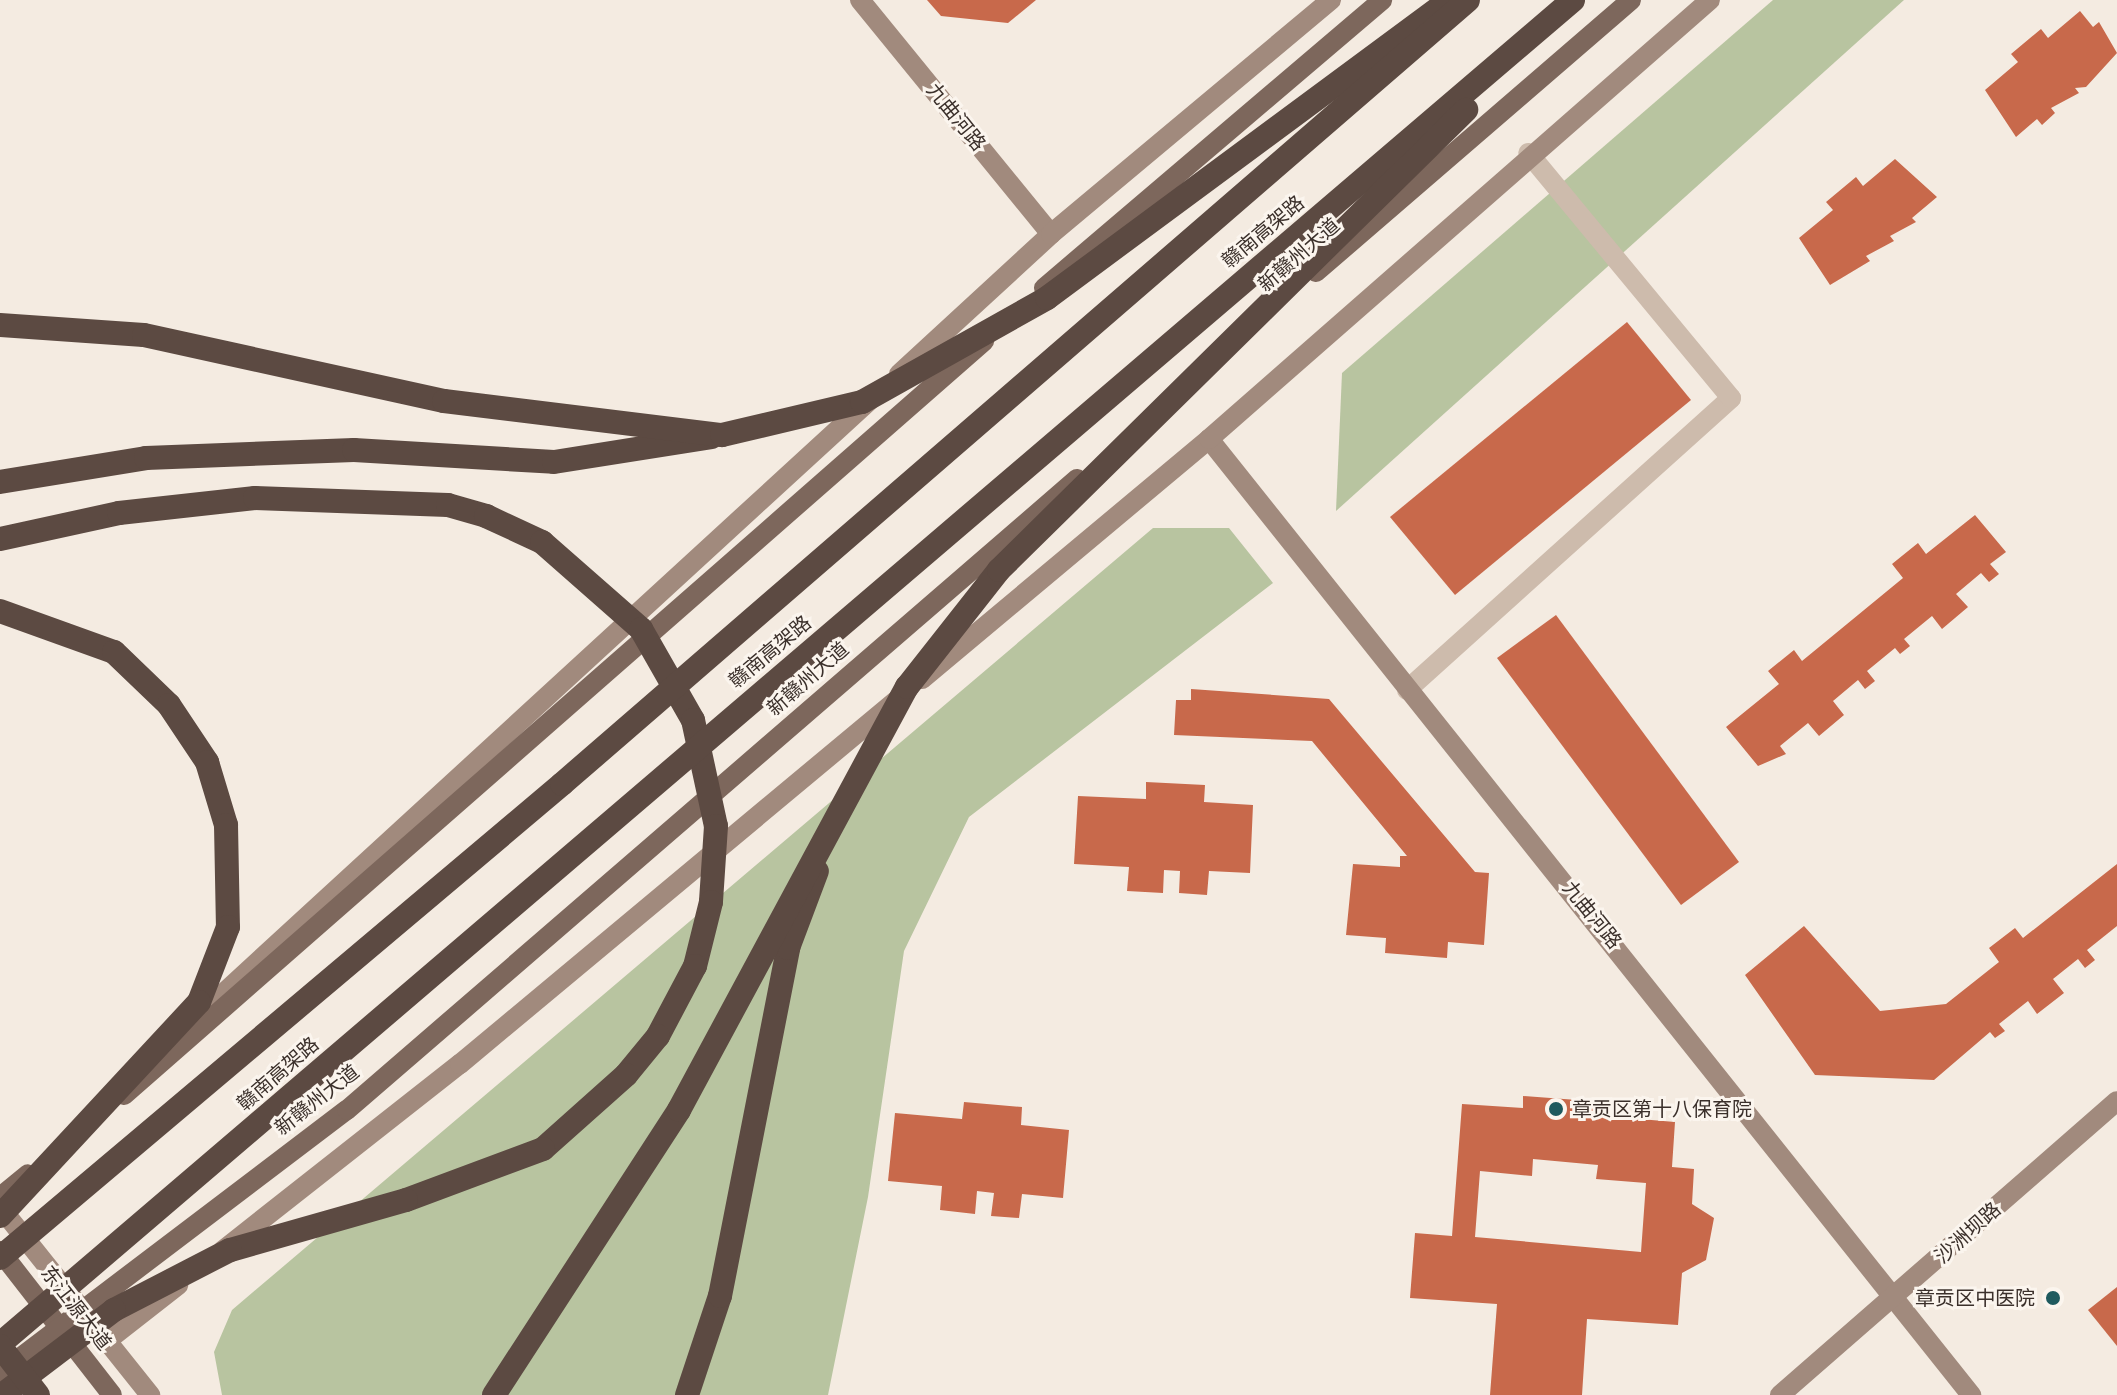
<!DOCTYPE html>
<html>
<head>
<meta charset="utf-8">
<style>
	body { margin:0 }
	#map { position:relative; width:2117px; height:1395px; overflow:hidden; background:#f4ebe1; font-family:"Fira Sans","Noto Sans SC",sans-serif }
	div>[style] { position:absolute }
	.green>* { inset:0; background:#b8c4a0 }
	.building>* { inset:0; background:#c8694b }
	.lane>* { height:20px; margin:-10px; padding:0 10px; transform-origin:10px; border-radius:10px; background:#cdbbac }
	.secondary>* { height:20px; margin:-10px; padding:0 10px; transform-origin:10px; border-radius:10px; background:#a18a7d }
	.primary>* { height:20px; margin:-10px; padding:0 10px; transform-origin:10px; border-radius:10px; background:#7d675c }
	.highway>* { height:24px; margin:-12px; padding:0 12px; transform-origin:12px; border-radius:12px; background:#5c4a42 }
	.highway-bridge>* { height:24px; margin:-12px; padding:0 12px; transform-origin:12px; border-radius:12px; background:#5c4a42 }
	.dots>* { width:22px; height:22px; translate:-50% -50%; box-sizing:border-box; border:4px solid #fbf5ee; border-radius:50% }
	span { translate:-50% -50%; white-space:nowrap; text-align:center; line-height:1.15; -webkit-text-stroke:6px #fbf5ee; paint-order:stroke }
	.street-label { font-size:20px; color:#3b302b }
	.poi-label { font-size:20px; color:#3b302b }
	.left { translate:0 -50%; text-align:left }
	.right { translate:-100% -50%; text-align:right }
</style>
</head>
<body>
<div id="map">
	<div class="green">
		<i style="clip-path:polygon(1773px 0,1904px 0,1336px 511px,1342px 373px)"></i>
		<i style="clip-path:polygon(1153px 528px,1229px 528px,1273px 583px,969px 817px,904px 951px,868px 1197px,828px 1395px,222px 1395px,214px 1352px,232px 1310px)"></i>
	</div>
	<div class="building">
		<i style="clip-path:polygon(927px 0,1036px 0,1008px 23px,941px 16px)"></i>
		<i style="clip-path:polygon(2080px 11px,2093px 27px,2099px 22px,2117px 53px,2086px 87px,2075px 88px,2079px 93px,2051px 108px,2055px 113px,2042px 125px,2037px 119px,2016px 137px,1985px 90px,2018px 62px,2011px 54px,2041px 29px,2048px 38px)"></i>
		<i style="clip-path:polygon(1895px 159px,1937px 197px,1912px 218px,1916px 222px,1890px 236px,1894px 241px,1866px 256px,1870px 261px,1830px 285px,1799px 238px,1833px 210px,1826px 202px,1856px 177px,1863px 186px)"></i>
		<i style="clip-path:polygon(1627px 322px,1691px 400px,1455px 595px,1390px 517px)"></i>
		<i style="clip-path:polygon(1975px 515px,2006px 552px,1990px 564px,1999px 574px,1989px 582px,1981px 573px,1956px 594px,1968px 607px,1942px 629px,1932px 616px,1904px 639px,1910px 646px,1900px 654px,1895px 648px,1867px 671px,1875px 681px,1865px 689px,1858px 680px,1833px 701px,1844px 715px,1819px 736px,1808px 723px,1780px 746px,1786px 754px,1758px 766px,1726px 727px,1779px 684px,1768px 671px,1794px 650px,1802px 661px,1903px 578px,1892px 564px,1918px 543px,1926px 554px)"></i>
		<i style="clip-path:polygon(1556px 615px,1739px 862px,1681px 905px,1497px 658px)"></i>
		<i style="clip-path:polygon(1191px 689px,1329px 699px,1475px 872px,1489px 873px,1484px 945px,1448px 942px,1447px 958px,1385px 953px,1386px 938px,1346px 935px,1353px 864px,1400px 867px,1400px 856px,1407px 856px,1312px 741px,1174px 735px,1176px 700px,1191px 700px)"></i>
		<i style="clip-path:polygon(1146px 782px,1205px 785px,1204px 802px,1253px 805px,1250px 873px,1209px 871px,1207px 895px,1179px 893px,1180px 871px,1164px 870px,1163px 893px,1127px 891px,1129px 867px,1074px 864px,1078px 796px,1146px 799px)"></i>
		<i style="clip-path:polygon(2117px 864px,2117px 926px,2087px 950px,2095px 960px,2085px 968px,2078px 959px,2053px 979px,2064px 993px,2037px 1014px,2028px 1001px,1999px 1024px,2005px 1031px,1995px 1038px,1990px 1032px,1934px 1080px,1815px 1075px,1745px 975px,1804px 926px,1880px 1011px,1946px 1004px,1999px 962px,1989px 948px,2015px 928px,2023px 938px)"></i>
		<i style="clip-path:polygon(evenodd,1523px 1096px,1617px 1103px,1616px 1117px,1675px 1122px,1672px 1167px,1694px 1169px,1692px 1204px,1714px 1218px,1706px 1260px,1682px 1273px,1678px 1325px,1587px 1319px,1582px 1395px,1490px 1395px,1497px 1304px,1410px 1298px,1415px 1233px,1452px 1236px,1462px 1104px,1523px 1108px,1523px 1096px,1533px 1159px,1598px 1165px,1596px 1179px,1646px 1183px,1641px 1252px,1475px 1237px,1480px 1171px,1532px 1176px,1533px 1159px)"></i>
		<i style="clip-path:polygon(964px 1102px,1022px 1107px,1021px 1125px,1069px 1130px,1063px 1198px,1022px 1194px,1019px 1218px,991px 1216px,994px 1193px,977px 1191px,975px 1214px,940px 1210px,942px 1186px,888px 1181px,895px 1113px,962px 1119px)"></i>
		<i style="clip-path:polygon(2117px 1287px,2117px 1346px,2088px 1310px)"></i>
	</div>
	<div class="lane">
		<i style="left:1407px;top:690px;width:436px;rotate:-42deg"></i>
		<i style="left:1731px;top:398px;width:318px;rotate:-129.6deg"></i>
	</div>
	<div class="secondary">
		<i style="left:860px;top:0;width:302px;rotate:50.8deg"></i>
		<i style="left:899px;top:374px;width:207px;rotate:-42.6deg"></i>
		<i style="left:1051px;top:234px;width:365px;rotate:-39.9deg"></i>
		<i style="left:1209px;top:439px;width:1223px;rotate:51.44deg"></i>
		<i style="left:922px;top:679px;width:374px;rotate:-39.9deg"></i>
		<i style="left:1209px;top:439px;width:666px;rotate:-41.23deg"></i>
		<i style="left:191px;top:1023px;width:924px;rotate:-42.54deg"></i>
		<i style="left:0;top:1207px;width:241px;rotate:51.4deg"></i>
		<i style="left:222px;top:1251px;width:303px;rotate:-38.2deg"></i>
		<i style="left:460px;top:1064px;width:570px;rotate:-39.81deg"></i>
		<i style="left:109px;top:1339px;width:88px;rotate:-38deg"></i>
		<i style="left:1780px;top:1395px;width:447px;rotate:-41.1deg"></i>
	</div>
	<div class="primary">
		<i style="left:1316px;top:272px;width:416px;rotate:-40.8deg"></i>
		<i style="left:1044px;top:288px;width:444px;rotate:-40.4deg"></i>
		<i style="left:124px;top:1095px;width:1144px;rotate:-41.24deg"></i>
		<i style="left:0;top:1197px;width:36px;rotate:-39deg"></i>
		<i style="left:0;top:1251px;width:182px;rotate:52.1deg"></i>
		<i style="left:0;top:1373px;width:435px;rotate:-37.2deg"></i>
		<i style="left:347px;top:1110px;width:965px;rotate:-40.84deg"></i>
	</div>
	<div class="highway">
		<i style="left:0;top:482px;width:148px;rotate:-9.3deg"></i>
		<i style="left:146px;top:458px;width:208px;rotate:-2.2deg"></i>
		<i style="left:354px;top:450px;width:200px;rotate:3.4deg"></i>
		<i style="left:554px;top:462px;width:159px;rotate:-9deg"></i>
		<i style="left:687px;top:1395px;width:104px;rotate:-71.6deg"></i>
		<i style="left:720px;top:1296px;width:355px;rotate:-78.9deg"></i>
		<i style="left:788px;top:948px;width:82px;rotate:-69.4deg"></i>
	</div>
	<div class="highway-bridge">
		<i style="left:0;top:325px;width:144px;rotate:4deg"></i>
		<i style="left:144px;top:335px;width:307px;rotate:12.4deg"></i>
		<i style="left:444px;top:401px;width:280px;rotate:7deg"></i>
		<i style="left:722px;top:435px;width:144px;rotate:-13.3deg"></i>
		<i style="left:862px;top:402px;width:212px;rotate:-29.3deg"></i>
		<i style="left:1047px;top:298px;width:490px;rotate:-36.5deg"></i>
		<i style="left:0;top:539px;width:122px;rotate:-12.3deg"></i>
		<i style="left:119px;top:513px;width:137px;rotate:-6.3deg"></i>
		<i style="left:255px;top:498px;width:193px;rotate:2.1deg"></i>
		<i style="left:448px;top:505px;width:40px;rotate:16deg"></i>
		<i style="left:486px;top:516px;width:62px;rotate:24.9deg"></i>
		<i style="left:542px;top:542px;width:132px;rotate:41.3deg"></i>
		<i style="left:641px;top:629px;width:105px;rotate:60.3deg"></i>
		<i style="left:693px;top:720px;width:108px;rotate:77.8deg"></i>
		<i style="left:716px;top:826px;width:76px;rotate:93.8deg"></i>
		<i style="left:711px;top:902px;width:66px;rotate:104deg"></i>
		<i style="left:695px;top:966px;width:79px;rotate:117.9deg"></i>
		<i style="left:658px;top:1036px;width:50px;rotate:129.4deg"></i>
		<i style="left:626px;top:1075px;width:111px;rotate:138.3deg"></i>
		<i style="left:543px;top:1149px;width:146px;rotate:159.6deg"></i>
		<i style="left:406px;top:1200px;width:183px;rotate:164.1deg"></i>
		<i style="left:230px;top:1250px;width:131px;rotate:152.7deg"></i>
		<i style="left:114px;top:1310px;width:141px;rotate:142.8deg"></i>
		<i style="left:0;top:611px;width:121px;rotate:19.8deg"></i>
		<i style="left:114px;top:652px;width:76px;rotate:43.9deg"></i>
		<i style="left:169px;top:705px;width:69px;rotate:56.3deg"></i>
		<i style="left:207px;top:762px;width:66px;rotate:73.2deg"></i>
		<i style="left:226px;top:825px;width:102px;rotate:88.9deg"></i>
		<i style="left:228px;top:927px;width:80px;rotate:111.1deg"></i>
		<i style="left:199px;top:1002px;width:292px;rotate:132.9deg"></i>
		<i style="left:0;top:1258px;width:735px;rotate:-40.14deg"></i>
		<i style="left:562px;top:784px;width:1198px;rotate:-40.87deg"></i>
		<i style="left:0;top:1344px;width:2069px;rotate:-40.51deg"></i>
		<i style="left:0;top:1346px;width:62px;rotate:52.2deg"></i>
		<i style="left:494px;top:1395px;width:340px;rotate:-57deg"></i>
		<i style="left:679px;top:1110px;width:481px;rotate:-61.7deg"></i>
		<i style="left:907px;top:687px;width:149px;rotate:-51.8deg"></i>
		<i style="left:999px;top:570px;width:656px;rotate:-44.57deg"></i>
	</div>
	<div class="dots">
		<i style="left:1556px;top:1109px;background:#1f5a5e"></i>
		<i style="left:2053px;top:1298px;background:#1f5a5e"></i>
	</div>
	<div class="street-label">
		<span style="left:956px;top:117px;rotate:51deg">九曲河路</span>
		<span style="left:1263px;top:232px;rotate:-40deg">赣南高架路</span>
		<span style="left:1299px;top:255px;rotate:-41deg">新赣州大道</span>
		<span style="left:770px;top:652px;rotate:-40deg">赣南高架路</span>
		<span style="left:808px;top:679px;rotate:-41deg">新赣州大道</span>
		<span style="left:1592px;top:915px;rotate:51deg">九曲河路</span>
		<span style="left:278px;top:1074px;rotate:-41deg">赣南高架路</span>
		<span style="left:317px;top:1100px;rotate:-38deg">新赣州大道</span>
		<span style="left:1968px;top:1233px;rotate:-42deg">沙洲坝路</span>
		<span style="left:76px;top:1308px;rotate:52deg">东江源大道</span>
	</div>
	<div class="poi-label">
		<span class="left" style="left:1572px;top:1109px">章贡区第十八保育院</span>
		<span class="right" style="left:2035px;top:1298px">章贡区中医院</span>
	</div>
</div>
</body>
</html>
